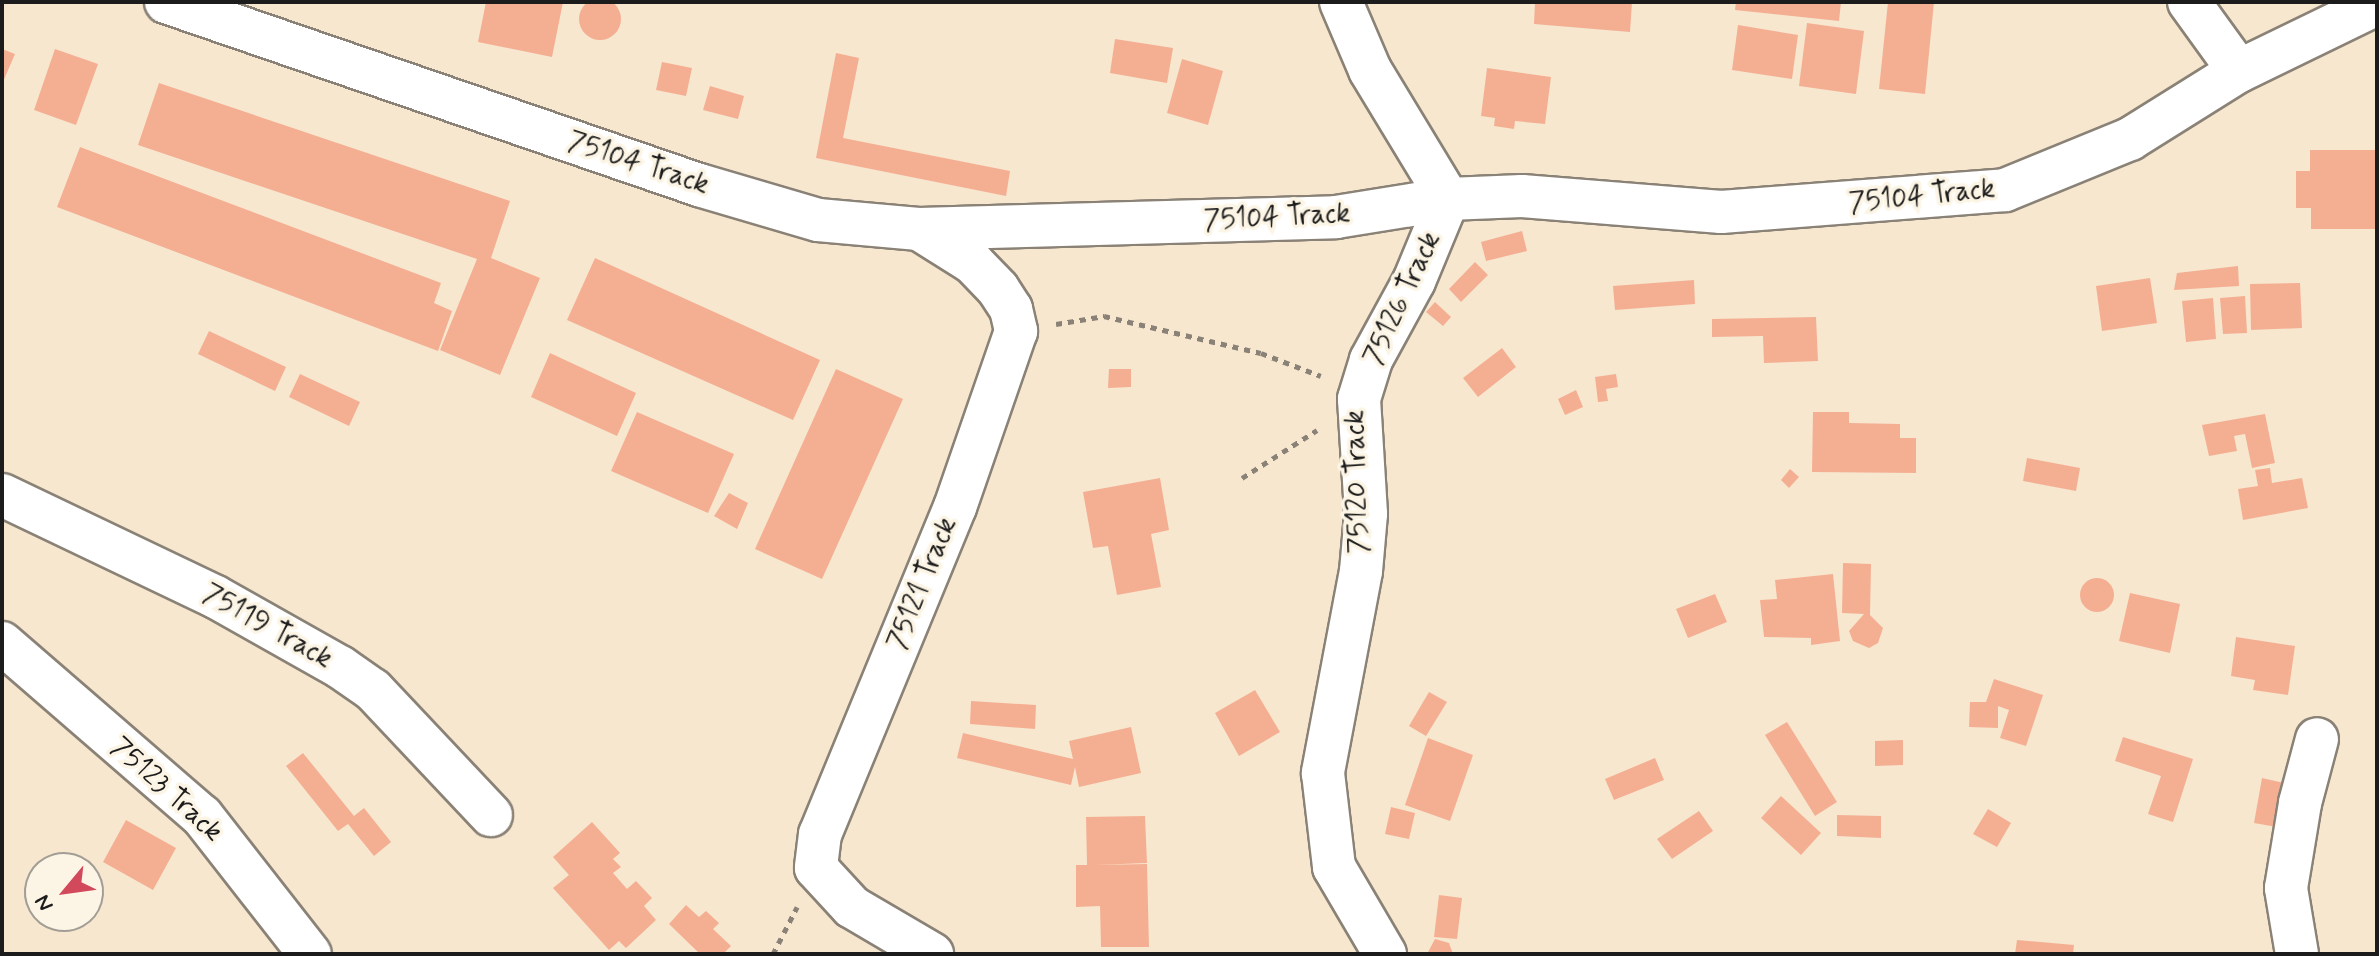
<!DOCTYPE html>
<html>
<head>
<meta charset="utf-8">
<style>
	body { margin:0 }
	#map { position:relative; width:2379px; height:956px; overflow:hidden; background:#f7e7cf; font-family:Mynerve,sans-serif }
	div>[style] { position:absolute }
	.building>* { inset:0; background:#f4af93 }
	.round { border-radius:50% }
	.path>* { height:5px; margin-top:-2.5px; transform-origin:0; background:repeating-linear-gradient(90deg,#8a8276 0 6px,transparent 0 12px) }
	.roads { filter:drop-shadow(2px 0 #8a8276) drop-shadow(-2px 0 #8a8276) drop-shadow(0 2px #8a8276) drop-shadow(0 -2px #8a8276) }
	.street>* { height:42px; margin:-21px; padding:0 21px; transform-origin:21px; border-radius:21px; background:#fff }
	span { translate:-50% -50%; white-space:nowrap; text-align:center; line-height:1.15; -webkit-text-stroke:7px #fcf5e5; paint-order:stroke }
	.street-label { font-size:28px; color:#1c1c1c }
	.frame { position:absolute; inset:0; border:4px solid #1c1c1c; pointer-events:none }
	.north { position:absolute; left:24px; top:852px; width:80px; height:80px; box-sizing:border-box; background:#fcf5e5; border:2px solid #a29e95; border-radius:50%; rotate:241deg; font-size:22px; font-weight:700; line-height:32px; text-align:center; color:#1c1c1c }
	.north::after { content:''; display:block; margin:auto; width:28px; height:36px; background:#d1495b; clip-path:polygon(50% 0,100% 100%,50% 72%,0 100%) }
</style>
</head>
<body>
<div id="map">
	<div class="building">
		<i class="round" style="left:579px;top:-2px;width:42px;height:42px"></i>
		<i style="clip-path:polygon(486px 2px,563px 2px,552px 57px,478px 42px)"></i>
		<i style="clip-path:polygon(1535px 2px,1632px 2px,1630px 32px,1534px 24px)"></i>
		<i style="clip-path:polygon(1736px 2px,1841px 2px,1839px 21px,1735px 10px)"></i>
		<i style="clip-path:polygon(1888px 2px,1934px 2px,1925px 94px,1879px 89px)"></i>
		<i style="clip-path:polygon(1807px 23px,1864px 31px,1856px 94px,1799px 86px)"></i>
		<i style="clip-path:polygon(1738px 25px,1798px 35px,1792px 79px,1732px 70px)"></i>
		<i style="clip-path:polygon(1115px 39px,1173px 48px,1167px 83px,1110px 73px)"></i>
		<i style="clip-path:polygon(2px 49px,15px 54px,2px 84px)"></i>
		<i style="clip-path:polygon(55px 49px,98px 64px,76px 125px,34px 110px)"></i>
		<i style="clip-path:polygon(836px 53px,859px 58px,843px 138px,1010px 171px,1006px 196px,816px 158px)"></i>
		<i style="clip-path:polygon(1182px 59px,1223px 71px,1208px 125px,1167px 113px)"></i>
		<i style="clip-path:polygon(662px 62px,692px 68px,686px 96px,656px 90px)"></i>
		<i style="clip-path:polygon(1487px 68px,1551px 77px,1545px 124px,1515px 121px,1514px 129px,1494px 126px,1495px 118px,1481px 116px)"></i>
		<i style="clip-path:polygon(159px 83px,510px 201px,491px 258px,540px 278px,500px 375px,440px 350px,477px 259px,138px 145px)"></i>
		<i style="clip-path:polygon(710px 86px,744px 96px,738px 119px,703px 110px)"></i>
		<i style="clip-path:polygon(80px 147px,441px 283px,434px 303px,452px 311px,438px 351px,57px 207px)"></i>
		<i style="clip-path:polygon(2310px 150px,2377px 150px,2377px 229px,2311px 229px,2311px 208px,2296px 208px,2296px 171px,2310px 171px)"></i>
		<i style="clip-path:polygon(1522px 231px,1527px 251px,1486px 261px,1481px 242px)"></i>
		<i style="clip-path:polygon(595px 258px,820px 360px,793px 420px,567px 320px)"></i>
		<i style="clip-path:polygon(1475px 262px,1488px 275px,1461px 302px,1449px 289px)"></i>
		<i style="clip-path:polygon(2238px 266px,2239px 286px,2174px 290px,2177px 273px)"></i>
		<i style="clip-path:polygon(2150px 278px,2157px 323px,2102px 331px,2096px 286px)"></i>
		<i style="clip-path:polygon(1694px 280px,1695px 304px,1615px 310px,1613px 286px)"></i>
		<i style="clip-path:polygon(2300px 283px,2302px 328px,2251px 330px,2250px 284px)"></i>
		<i style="clip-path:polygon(2245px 296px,2247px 333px,2223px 334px,2220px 298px)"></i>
		<i style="clip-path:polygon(2213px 298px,2216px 339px,2186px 342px,2182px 301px)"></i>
		<i style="clip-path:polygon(1435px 302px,1451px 317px,1443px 326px,1426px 312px)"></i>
		<i style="clip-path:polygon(1816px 317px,1818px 361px,1764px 363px,1763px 336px,1712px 337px,1712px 319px)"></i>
		<i style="clip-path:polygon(209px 331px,286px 367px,275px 391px,198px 354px)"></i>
		<i style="clip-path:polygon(1502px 348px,1516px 367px,1478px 397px,1463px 378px)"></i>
		<i style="clip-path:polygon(550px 353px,636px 393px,617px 436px,531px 397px)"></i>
		<i style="clip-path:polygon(836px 369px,903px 399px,822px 579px,755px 549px)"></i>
		<i style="clip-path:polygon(1109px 369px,1131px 369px,1131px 387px,1108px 388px)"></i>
		<i style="clip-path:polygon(300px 374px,360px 402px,349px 426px,289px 397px)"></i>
		<i style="clip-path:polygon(1616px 374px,1618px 387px,1606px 389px,1608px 401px,1598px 402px,1595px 377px)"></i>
		<i style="clip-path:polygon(1576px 390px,1583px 407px,1565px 415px,1558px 399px)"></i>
		<i style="clip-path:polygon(637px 412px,734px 454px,708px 513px,611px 471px)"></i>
		<i style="clip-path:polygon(1813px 412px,1849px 412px,1849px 423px,1900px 424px,1900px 438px,1916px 438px,1916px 473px,1812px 472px)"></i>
		<i style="clip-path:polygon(2265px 414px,2275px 463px,2252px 468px,2245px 434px,2234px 436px,2237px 451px,2209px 456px,2202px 425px)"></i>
		<i style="clip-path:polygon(2027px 458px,2080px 468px,2076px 491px,2023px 481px)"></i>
		<i style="clip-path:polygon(2270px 468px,2272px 483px,2302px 478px,2308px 508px,2243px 520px,2238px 489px,2258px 486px,2255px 470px)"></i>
		<i style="clip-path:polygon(1790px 469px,1799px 477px,1789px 488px,1781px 480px)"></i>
		<i style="clip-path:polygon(1160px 478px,1169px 530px,1151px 534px,1161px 587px,1117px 595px,1108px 546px,1093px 548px,1083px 492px)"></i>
		<i style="clip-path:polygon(729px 493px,748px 503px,737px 529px,714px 516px)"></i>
		<i style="clip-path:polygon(1843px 563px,1871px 564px,1870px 615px,1883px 628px,1878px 643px,1869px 648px,1853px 641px,1849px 631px,1864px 614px,1842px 613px)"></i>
		<i style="clip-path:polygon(1833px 574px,1840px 641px,1811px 645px,1811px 638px,1764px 637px,1760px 600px,1777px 599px,1775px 580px)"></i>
		<i class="round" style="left:2080px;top:578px;width:34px;height:34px"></i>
		<i style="clip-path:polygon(2130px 593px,2180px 604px,2170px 653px,2119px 641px)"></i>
		<i style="clip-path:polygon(1715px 594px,1727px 622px,1688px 638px,1676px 609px)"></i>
		<i style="clip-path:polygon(2236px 637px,2295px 646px,2288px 695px,2253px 690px,2255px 680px,2231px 676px)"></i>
		<i style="clip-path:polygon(1994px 679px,2043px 695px,2026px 746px,2000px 738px,2009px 710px,1998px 706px,1998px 728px,1969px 727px,1970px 702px,1986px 702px)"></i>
		<i style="clip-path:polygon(1255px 690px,1280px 732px,1239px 756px,1215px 713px)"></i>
		<i style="clip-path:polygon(1429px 692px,1447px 702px,1426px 736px,1409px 726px)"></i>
		<i style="clip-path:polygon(971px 701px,1036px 705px,1035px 729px,970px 724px)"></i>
		<i style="clip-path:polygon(1787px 722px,1837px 802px,1815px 816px,1765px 735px)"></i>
		<i style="clip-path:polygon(1131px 727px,1141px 773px,1079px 787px,1075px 767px,1071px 785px,957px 758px,963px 733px,1073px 759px,1069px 741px)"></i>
		<i style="clip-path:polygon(2123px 737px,2193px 759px,2173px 822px,2148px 814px,2161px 776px,2115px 761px)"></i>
		<i style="clip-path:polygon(1428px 738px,1473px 755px,1450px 821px,1405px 805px)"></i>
		<i style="clip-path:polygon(1903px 740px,1903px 765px,1875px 766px,1875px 741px)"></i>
		<i style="clip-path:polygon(303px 753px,354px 816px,364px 808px,391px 842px,374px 856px,348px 824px,338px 831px,286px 766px)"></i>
		<i style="clip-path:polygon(1655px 758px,1664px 780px,1614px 800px,1605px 779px)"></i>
		<i style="clip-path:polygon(2262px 778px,2284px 783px,2277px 827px,2254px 823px)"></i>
		<i style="clip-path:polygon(1781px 796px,1821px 833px,1801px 855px,1761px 818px)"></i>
		<i style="clip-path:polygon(1391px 807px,1415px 813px,1409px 839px,1385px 834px)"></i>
		<i style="clip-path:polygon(1988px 809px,2011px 823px,1997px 847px,1973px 834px)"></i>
		<i style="clip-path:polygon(1699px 811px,1713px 831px,1672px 859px,1657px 839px)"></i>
		<i style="clip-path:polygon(1837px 815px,1881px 816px,1881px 838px,1837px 836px)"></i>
		<i style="clip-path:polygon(1145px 816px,1147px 863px,1095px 865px,1147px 864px,1149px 947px,1101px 947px,1100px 906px,1076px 907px,1076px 865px,1087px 865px,1086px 817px)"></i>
		<i style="clip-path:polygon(126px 820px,176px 848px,153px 890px,103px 862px)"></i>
		<i style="clip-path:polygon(592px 822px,620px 853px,613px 859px,621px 867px,613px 873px,627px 889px,636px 881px,652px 898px,644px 906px,656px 920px,626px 948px,619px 941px,609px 950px,553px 888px,569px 875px,553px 857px)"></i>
		<i style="clip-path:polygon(1439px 895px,1462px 898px,1457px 939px,1434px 937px)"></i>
		<i style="clip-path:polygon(686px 905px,699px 917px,706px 911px,719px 923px,713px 929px,731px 946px,723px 954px,700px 954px,669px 924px)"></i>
		<i style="clip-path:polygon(1435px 939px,1449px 943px,1453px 954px,1427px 954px)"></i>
		<i style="clip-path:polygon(2017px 940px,2074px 945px,2073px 954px,2015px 954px)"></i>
	</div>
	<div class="path">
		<i style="left:1056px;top:324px;width:49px;rotate:-9.5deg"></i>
		<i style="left:1104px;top:316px;width:161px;rotate:13.3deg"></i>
		<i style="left:1261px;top:353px;width:64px;rotate:21deg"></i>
		<i style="left:1242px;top:478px;width:89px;rotate:-32.6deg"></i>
		<i style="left:773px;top:954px;width:53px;rotate:-62.9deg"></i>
	</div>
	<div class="roads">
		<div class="street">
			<i style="left:166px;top:2px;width:564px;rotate:18.95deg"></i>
			<i style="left:699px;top:185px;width:124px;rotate:16.4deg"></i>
			<i style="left:818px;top:220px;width:101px;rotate:5.1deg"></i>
			<i style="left:919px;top:229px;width:417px;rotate:-1.6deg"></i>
			<i style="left:1336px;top:217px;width:113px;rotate:-9.1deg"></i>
			<i style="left:1448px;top:199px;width:74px;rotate:-2.3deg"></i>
			<i style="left:1522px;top:196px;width:200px;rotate:4.6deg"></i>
			<i style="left:1721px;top:212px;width:285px;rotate:-4.4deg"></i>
			<i style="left:2005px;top:190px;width:135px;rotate:-22.2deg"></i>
			<i style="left:2130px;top:139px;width:128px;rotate:-32deg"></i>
			<i style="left:2239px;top:71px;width:153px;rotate:-25.9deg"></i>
			<i style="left:1341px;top:2px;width:74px;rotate:66.9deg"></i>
			<i style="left:1370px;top:70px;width:151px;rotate:58.8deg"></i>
			<i style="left:1448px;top:199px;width:89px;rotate:112.5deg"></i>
			<i style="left:1414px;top:281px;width:90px;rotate:118.6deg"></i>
			<i style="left:1371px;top:360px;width:41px;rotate:107.1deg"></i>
			<i style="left:1359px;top:399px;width:115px;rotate:86.5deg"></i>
			<i style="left:1366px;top:514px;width:57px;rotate:95deg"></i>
			<i style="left:1361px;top:571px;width:206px;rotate:100.7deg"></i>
			<i style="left:1323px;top:773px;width:95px;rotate:83.3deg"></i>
			<i style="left:1334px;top:867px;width:101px;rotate:59.6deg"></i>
			<i style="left:2189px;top:2px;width:85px;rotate:54.1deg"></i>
			<i style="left:919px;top:229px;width:64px;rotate:32.2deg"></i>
			<i style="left:973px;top:263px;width:36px;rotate:46deg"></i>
			<i style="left:998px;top:289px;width:24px;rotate:57deg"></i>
			<i style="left:1011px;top:309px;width:23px;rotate:77deg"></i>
			<i style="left:1016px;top:331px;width:186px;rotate:109.1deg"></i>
			<i style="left:955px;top:507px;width:354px;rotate:112.4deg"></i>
			<i style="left:820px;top:834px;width:34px;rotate:97deg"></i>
			<i style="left:816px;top:868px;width:53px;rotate:47.3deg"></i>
			<i style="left:852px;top:907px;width:93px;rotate:30.4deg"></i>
			<i style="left:2px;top:495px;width:235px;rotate:25.5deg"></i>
			<i style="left:214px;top:596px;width:145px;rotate:29.4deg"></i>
			<i style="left:340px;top:667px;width:40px;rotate:34.9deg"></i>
			<i style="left:373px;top:690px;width:172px;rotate:46.7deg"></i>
			<i style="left:2px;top:643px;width:264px;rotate:40.9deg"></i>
			<i style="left:202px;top:816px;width:175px;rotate:52deg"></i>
			<i style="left:2297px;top:954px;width:67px;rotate:-99.5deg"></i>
			<i style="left:2286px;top:888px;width:86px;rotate:-80.6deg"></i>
			<i style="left:2300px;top:803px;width:66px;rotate:-75.1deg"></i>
		</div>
	</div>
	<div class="street-label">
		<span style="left:638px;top:164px;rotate:18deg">75104 Track</span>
		<span style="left:1922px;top:197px;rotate:-6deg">75104 Track</span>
		<span style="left:1277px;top:218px;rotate:-3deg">75104 Track</span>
		<span style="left:1403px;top:299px;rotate:-65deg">75126 Track</span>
		<span style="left:1358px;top:482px;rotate:-92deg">75120 Track</span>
		<span style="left:923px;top:584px;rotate:-68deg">75121 Track</span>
		<span style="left:267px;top:627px;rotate:29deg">75119 Track</span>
		<span style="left:166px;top:790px;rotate:42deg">75123 Track</span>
	</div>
	<div class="frame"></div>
	<div class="north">N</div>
</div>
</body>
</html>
